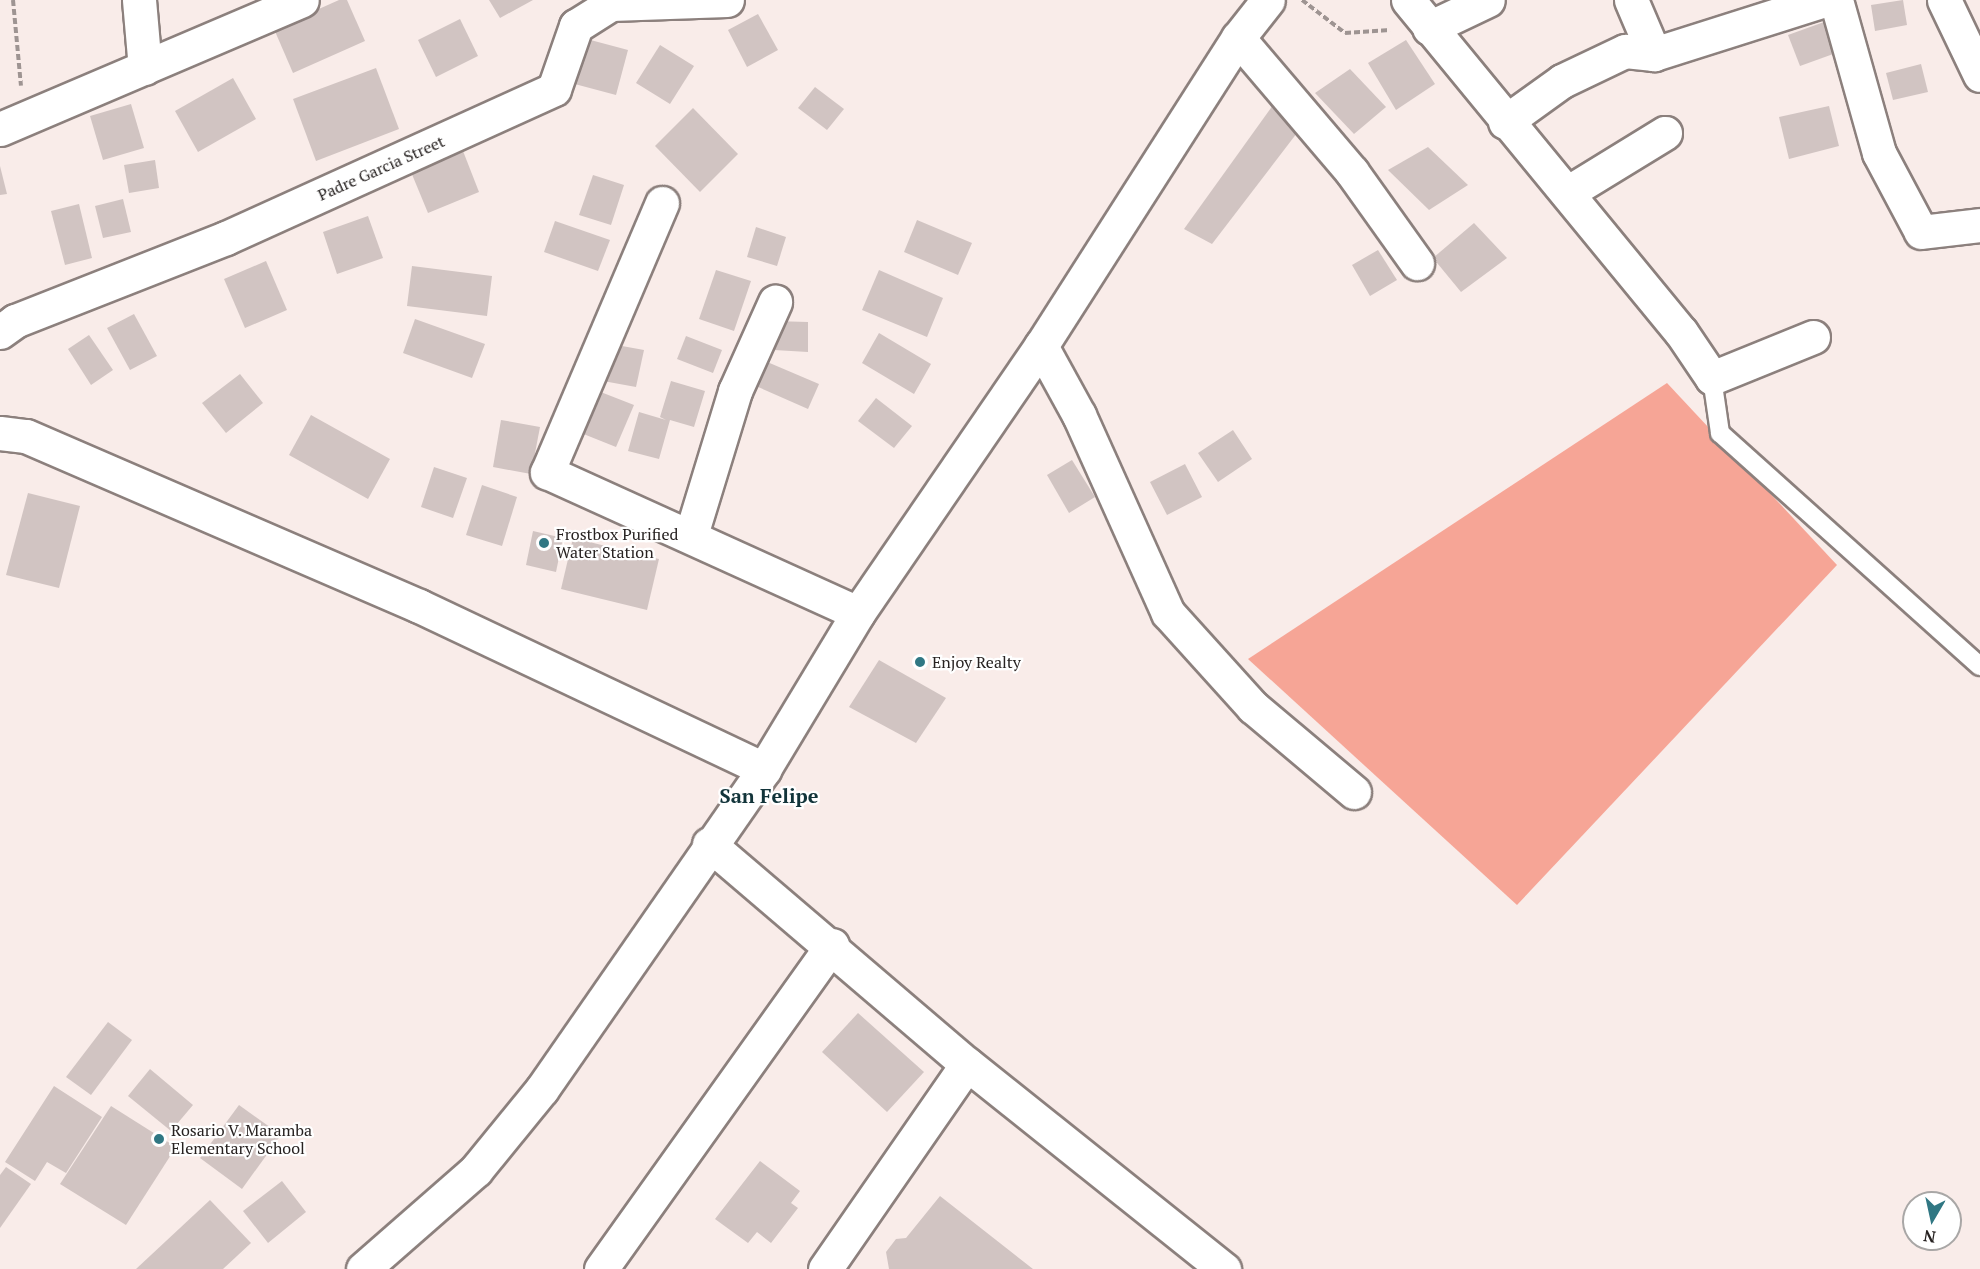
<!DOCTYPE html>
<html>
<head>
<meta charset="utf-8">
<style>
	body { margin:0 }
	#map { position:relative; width:1980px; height:1269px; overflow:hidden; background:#f9ece9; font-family:"PT Serif",serif }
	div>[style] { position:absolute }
	.green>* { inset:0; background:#f6a596 }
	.building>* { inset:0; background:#d1c4c2 }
	.path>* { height:4px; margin-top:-2px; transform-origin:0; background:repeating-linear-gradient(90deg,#9e9492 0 6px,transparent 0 9px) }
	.roads { filter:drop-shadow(2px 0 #8c807d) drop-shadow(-2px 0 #8c807d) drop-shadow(0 2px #8c807d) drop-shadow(0 -2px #8c807d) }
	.service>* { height:18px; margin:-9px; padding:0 9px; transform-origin:9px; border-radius:9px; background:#fff }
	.minor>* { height:33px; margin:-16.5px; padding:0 16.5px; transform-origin:16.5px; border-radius:16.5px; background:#fff }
	.tertiary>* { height:33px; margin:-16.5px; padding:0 16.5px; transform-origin:16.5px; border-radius:16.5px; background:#fff }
	.secondary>* { height:33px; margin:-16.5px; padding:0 16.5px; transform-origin:16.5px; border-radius:16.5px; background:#fff }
	.dots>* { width:16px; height:16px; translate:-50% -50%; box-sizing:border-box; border:3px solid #fff; border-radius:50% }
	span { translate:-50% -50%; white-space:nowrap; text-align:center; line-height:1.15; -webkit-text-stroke:4.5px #fff; paint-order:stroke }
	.street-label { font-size:16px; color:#272221 }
	.poi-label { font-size:16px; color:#272221 }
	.left { translate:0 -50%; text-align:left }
	.quarter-label { font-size:20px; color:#12343a; font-weight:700 }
	.north { position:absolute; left:1902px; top:1191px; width:60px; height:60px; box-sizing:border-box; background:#fff; border:2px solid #a9a7a6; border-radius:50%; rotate:189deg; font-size:16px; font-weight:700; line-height:24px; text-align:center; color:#272221 }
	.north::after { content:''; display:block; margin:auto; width:21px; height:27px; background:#307783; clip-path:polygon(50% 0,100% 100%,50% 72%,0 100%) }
</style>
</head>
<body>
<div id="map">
	<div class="green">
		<i style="clip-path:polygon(1667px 383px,1837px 565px,1517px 905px,1248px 659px)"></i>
	</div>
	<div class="building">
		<i style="clip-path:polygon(339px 0,347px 0,365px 41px,293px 73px,274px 29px)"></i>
		<i style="clip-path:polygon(489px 0,533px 0,500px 18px)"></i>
		<i style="clip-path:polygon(1903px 0,1907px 25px,1875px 31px,1871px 5px)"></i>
		<i style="clip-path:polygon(758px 14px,778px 50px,747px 67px,728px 30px)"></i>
		<i style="clip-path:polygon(460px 19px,478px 56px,436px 77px,418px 40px)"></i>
		<i style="clip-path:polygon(1824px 22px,1836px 53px,1800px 66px,1788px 35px)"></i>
		<i style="clip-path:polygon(583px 38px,628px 50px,616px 95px,571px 83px)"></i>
		<i style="clip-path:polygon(1406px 40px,1435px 84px,1396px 110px,1368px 63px)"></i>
		<i style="clip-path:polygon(660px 45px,694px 66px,670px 104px,636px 83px)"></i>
		<i style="clip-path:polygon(1921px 64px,1928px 92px,1893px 100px,1886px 73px)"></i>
		<i style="clip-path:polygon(376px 68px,399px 129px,316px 161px,293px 99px)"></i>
		<i style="clip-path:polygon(1350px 69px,1386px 107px,1354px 134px,1315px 93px)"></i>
		<i style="clip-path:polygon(233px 78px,256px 119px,198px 152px,175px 111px)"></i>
		<i style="clip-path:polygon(815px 87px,844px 109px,827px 130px,798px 108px)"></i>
		<i style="clip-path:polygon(131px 104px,144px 148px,103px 160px,90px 116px)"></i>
		<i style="clip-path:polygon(1273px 105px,1297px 133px,1212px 244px,1184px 229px)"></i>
		<i style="clip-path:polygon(1829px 106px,1839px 146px,1789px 159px,1779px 117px)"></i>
		<i style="clip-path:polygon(693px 108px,738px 154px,700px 192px,655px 146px)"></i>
		<i style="clip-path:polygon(1428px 147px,1468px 185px,1429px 210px,1388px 170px)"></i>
		<i style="clip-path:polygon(463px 151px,479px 192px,428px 213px,411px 172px)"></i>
		<i style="clip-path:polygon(155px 160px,159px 188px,129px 193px,124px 165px)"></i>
		<i style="clip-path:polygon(0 166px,7px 194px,0 195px)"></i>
		<i style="clip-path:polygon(593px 175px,624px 185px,611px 225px,579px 215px)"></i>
		<i style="clip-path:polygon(123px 199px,131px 232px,103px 238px,95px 206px)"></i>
		<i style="clip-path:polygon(79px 204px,92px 258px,65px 265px,51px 211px)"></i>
		<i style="clip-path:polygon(368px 216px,383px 258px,337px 274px,323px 232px)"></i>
		<i style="clip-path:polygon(917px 220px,972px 243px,958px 275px,904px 252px)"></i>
		<i style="clip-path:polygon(555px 221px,610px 240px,598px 271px,544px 252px)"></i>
		<i style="clip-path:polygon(1474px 223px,1507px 258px,1461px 292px,1433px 258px)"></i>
		<i style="clip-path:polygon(756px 227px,786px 237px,777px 266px,747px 257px)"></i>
		<i style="clip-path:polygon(1378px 250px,1397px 280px,1370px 296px,1352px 265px)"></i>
		<i style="clip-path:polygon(266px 261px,287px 310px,245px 328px,224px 279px)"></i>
		<i style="clip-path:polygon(412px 266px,492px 276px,487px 316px,407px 306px)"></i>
		<i style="clip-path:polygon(716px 270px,751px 281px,734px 331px,699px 319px)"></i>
		<i style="clip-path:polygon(879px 270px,943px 298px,927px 337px,862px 310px)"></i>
		<i style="clip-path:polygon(134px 314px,157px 356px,130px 370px,107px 328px)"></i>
		<i style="clip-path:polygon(415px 319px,485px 344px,472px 378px,403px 353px)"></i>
		<i style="clip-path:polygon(774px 321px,808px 322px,808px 352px,774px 350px)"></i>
		<i style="clip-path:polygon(879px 333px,931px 364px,914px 394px,862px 363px)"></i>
		<i style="clip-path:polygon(89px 335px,113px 370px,91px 385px,68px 349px)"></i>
		<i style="clip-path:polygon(686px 336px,722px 350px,713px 373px,677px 359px)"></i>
		<i style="clip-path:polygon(611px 344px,644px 350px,636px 387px,603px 381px)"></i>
		<i style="clip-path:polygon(760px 359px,819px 384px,808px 409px,749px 383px)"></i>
		<i style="clip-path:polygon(240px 374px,263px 403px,226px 433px,202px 403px)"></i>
		<i style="clip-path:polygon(671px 381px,705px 391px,694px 427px,670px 420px,659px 459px,628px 451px,639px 412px,666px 420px,660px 417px)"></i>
		<i style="clip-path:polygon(593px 389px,634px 405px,616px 447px,576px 431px)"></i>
		<i style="clip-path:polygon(876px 398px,912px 426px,894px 448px,858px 421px)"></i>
		<i style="clip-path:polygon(311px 415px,390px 459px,368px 499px,289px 455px)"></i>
		<i style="clip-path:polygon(501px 420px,540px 427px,531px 474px,493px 467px)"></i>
		<i style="clip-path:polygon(1233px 430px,1252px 459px,1218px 482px,1198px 453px)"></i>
		<i style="clip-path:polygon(1072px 460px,1095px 497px,1069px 513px,1047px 475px)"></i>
		<i style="clip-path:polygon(1185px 464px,1202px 497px,1167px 515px,1150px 482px)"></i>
		<i style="clip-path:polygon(434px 467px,467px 478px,453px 518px,421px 507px)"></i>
		<i style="clip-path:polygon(482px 485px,517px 497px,502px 546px,466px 535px)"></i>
		<i style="clip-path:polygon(28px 493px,80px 506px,59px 588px,6px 575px)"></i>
		<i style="clip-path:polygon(533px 531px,563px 538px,556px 572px,526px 565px)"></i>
		<i style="clip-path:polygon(573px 538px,659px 559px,647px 610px,561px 589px)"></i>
		<i style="clip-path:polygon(879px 660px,946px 698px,916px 743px,849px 707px)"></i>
		<i style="clip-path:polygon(858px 1013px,924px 1072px,887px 1112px,822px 1052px)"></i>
		<i style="clip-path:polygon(108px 1022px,132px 1040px,91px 1095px,66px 1077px)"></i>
		<i style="clip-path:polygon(150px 1069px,193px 1105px,171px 1131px,128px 1096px)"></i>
		<i style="clip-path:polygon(54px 1086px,102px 1117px,66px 1173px,47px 1162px,35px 1181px,5px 1162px)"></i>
		<i style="clip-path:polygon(239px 1105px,281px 1135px,242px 1189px,200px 1158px)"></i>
		<i style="clip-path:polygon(111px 1106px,176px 1147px,126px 1225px,60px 1184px)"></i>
		<i style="clip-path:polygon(760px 1161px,800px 1191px,791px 1203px,798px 1208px,771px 1243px,757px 1232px,748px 1243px,715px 1219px)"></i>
		<i style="clip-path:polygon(6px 1167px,31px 1184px,0 1228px,0 1175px)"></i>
		<i style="clip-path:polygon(282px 1181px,306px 1212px,268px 1243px,243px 1211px)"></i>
		<i style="clip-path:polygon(940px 1196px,1033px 1269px,889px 1269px,886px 1252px,896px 1239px,906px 1238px)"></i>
		<i style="clip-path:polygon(210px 1200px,251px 1243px,223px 1269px,136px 1269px)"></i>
	</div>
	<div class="path">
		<i style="left:13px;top:0;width:86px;rotate:84.7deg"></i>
		<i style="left:1302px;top:0;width:54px;rotate:37.5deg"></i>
		<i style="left:1345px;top:33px;width:45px;rotate:-3.8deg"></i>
	</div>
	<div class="roads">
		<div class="service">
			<i style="left:1712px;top:378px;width:56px;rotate:81.7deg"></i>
			<i style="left:1720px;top:433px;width:349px;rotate:41.9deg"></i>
		</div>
		<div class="minor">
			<i style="left:139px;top:0;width:68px;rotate:85deg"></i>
			<i style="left:1408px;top:0;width:430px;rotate:50.6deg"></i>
			<i style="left:1681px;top:332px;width:55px;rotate:56deg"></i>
			<i style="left:1712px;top:378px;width:109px;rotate:-22.1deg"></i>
			<i style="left:1631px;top:0;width:59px;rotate:66.9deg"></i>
			<i style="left:1836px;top:0;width:159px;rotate:74.3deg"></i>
			<i style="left:1879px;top:153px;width:89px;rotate:62deg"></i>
			<i style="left:1921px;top:232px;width:59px;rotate:-6.8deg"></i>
			<i style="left:1944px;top:0;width:83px;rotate:64.4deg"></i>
			<i style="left:1429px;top:28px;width:65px;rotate:-25.4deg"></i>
			<i style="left:1238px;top:38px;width:176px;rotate:49.6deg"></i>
			<i style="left:1352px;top:172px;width:112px;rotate:54.5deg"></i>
			<i style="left:1505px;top:122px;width:70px;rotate:-35.7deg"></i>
			<i style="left:1562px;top:81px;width:70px;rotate:-25.5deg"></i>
			<i style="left:1625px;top:51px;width:29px;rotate:6deg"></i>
			<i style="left:1654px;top:54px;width:178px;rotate:-17.6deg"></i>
			<i style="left:0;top:129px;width:328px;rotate:-23.1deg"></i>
			<i style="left:1567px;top:193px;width:115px;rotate:-31.5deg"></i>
			<i style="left:662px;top:203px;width:293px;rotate:113.1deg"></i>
			<i style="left:547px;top:472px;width:341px;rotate:24.4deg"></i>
			<i style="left:0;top:332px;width:19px;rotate:-36deg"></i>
			<i style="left:15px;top:321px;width:227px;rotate:-21.5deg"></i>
			<i style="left:226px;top:238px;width:360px;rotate:-24.4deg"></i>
			<i style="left:554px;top:89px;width:67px;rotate:-70.8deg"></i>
			<i style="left:576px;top:26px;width:41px;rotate:-32.2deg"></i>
			<i style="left:611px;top:4px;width:116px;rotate:-2deg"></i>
			<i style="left:1041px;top:346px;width:79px;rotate:61.2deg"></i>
			<i style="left:1079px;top:415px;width:217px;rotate:65.8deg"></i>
			<i style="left:1168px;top:613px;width:127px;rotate:47.9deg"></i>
			<i style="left:1253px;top:707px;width:132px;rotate:40.1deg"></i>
			<i style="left:691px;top:535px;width:151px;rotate:-73deg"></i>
			<i style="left:735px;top:391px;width:98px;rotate:-65.8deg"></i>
			<i style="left:709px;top:844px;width:339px;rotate:40.5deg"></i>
			<i style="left:967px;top:1064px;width:329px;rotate:38.6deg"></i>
			<i style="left:601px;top:1269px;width:398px;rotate:-54.5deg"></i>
			<i style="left:825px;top:1269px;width:249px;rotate:-55.3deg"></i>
		</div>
		<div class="tertiary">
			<i style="left:0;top:433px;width:26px;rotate:7deg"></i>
			<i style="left:26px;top:436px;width:428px;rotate:23.4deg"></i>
			<i style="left:419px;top:606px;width:382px;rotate:25.3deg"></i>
		</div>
		<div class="secondary">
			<i style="left:363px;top:1269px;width:150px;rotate:-41.2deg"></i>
			<i style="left:476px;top:1170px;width:104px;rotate:-50.8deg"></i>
			<i style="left:542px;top:1089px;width:389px;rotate:-55.2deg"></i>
			<i style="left:764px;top:769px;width:182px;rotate:-58.9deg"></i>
			<i style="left:858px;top:613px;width:324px;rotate:-55.6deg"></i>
			<i style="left:1041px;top:346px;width:366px;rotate:-57.4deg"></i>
			<i style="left:1238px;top:38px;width:48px;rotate:-51.7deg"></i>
		</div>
	</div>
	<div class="dots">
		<i style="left:544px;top:543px;background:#307783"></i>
		<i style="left:920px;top:662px;background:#307783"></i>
		<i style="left:159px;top:1139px;background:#307783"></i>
	</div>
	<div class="street-label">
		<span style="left:381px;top:168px;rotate:-24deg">Padre Garcia Street</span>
	</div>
	<div class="poi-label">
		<span class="left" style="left:556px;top:543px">Frostbox Purified<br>Water Station</span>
		<span class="left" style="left:932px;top:662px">Enjoy Realty</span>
		<span class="left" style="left:171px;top:1139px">Rosario V. Maramba<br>Elementary School</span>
	</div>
	<div class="quarter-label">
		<span style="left:769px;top:795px">San Felipe</span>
	</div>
	<div class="north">N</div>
</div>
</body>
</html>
